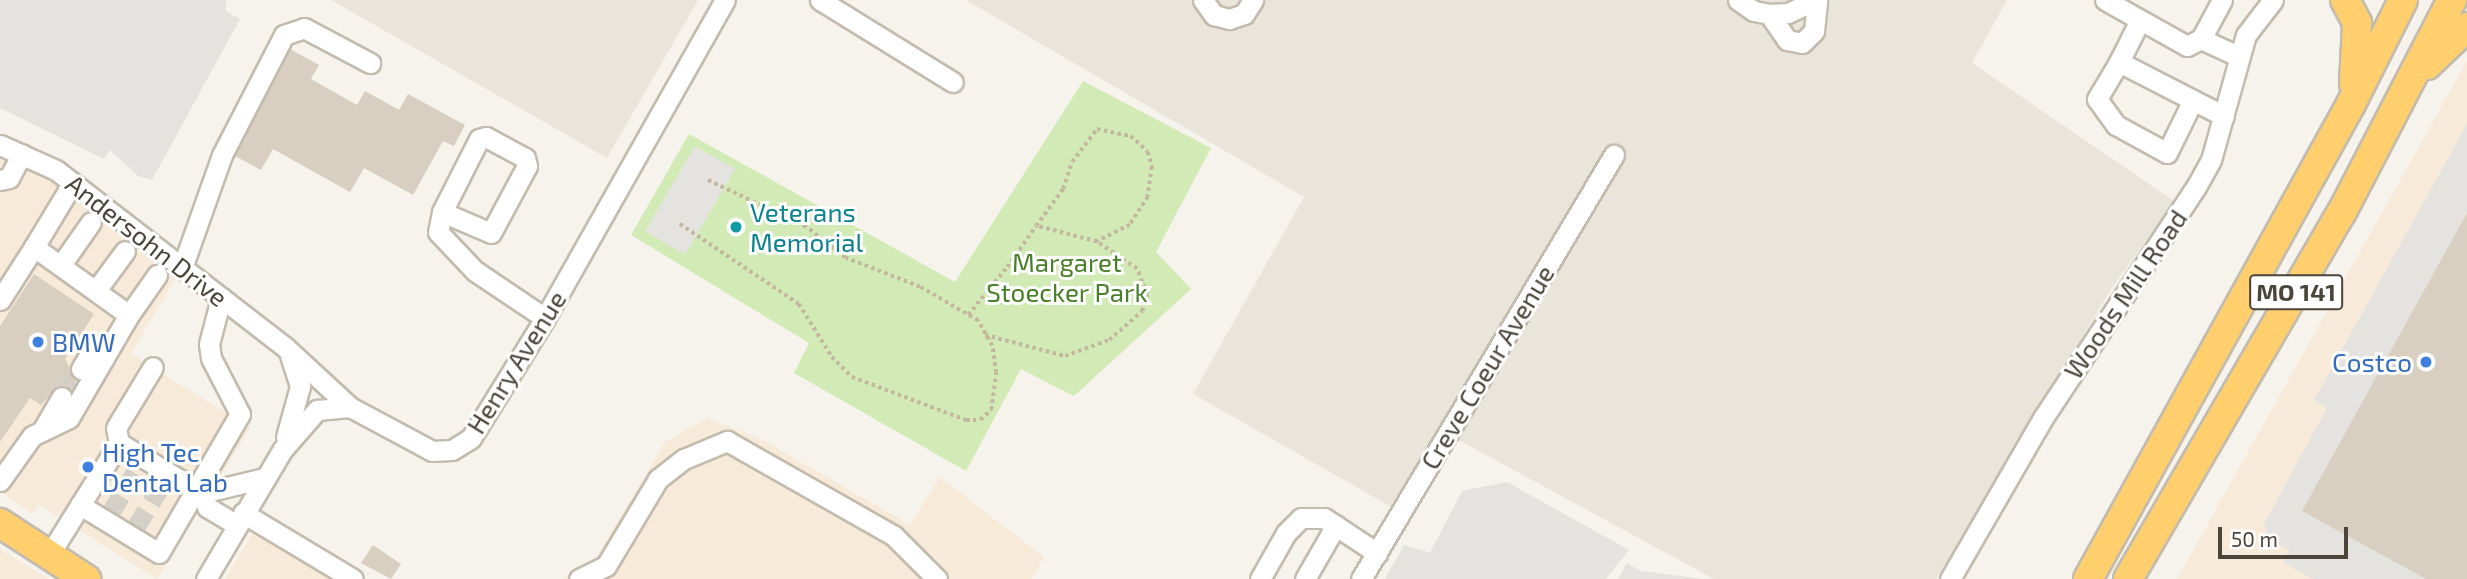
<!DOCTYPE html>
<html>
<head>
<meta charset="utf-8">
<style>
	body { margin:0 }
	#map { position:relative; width:2467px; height:579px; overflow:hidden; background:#f6f3ec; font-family:"Exo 2",sans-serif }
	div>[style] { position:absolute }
	.residential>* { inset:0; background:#eae5da }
	.commercial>* { inset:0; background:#f7ead8 }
	.green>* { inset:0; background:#d2eab5 }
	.parking>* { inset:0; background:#e5e3e0 }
	.building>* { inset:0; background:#d8cfc1 }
	.minor-tunnel>* { height:19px; margin-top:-9.5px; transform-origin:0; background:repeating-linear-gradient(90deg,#d4d0c8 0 19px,transparent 0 29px) }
	.path>* { height:3.5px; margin-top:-1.75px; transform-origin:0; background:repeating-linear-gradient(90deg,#c4b79f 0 3.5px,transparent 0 7px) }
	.roads { filter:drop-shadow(2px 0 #c2bbae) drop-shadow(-2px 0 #c2bbae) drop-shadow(0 2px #c2bbae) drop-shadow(0 -2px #c2bbae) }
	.minor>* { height:19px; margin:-9.5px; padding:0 9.5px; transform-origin:9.5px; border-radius:9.5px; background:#fff }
	.highway>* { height:28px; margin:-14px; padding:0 14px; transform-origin:14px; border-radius:14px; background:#ffcf6e }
	.dots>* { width:19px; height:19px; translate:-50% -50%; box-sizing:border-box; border:4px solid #fff; border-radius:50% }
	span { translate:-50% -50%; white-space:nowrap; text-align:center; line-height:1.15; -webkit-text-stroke:6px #fff; paint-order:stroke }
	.shield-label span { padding:2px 5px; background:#fff; border:2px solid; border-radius:5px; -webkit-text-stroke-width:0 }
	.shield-label { font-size:24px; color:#4b4439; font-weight:700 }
	.culture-label { font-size:26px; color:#0d838f }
	.left { translate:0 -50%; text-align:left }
	.street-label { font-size:26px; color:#4b4439 }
	.park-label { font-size:26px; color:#4a7f2a }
	.shop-label { font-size:26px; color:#366cbe }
	.right { translate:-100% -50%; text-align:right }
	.scale { position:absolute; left:2218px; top:527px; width:130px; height:32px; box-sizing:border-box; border:4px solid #4b4439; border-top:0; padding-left:9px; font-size:21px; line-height:24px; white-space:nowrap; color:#4b4439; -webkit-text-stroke:5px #fff; paint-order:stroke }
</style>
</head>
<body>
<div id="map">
	<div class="residential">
		<i style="clip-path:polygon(331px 0,698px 0,607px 158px)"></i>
		<i style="clip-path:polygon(966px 0,2007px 0,1972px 63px,2174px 201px,2110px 291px,1936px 579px,1714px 579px,1444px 432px,1395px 509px,1193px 394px,1304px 197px)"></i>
	</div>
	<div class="commercial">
		<i style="clip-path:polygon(2467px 61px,2467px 579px,2177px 579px)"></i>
		<i style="clip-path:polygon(0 155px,45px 177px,176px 278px,131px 354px,250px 428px,157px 579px,39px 505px,33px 514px,0 492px)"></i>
		<i style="clip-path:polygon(707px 418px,765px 441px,910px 525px,940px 477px,1044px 557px,1032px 579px,563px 579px,596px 558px,665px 442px)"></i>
		<i style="clip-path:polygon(255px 530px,337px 579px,225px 579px)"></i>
		<i style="clip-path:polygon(0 549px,49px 579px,0 579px)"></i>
	</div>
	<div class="green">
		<i style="clip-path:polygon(1083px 81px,1211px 148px,1156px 252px,1191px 289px,1074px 396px,1021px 369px,966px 471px,794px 373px,809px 343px,631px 235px,689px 134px,955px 282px)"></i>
	</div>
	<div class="parking">
		<i style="clip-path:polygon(0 0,226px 0,226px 11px,240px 19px,152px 180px,138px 176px,110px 150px,104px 159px,0 108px)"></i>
		<i style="clip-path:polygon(2467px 124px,2467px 579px,2313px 579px,2283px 562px,2289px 550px,2269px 538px,2264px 524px,2327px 408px,2314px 400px)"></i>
		<i style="clip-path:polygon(695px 146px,735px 169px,685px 255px,645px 231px)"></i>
		<i style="clip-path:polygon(1507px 482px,1629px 550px,1606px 579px,1385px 579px,1404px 545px,1430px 553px,1462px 491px)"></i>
		<i style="clip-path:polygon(1627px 563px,1641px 571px,1704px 579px,1618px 579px)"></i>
	</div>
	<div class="building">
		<i style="clip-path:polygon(290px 49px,319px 65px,311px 79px,357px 105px,365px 91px,399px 110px,408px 94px,465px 125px,454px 146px,443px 141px,413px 195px,364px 168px,350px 192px,273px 149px,261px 170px,235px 156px)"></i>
		<i style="clip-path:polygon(2467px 213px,2467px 579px,2426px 579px,2302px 511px)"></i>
		<i style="clip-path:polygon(34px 274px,94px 314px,65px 359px,77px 380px,71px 390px,57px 386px,41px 405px,30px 398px,0 442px,0 326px)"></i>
		<i style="clip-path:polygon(373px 545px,401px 564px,391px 579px,361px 563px)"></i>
	</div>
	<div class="minor-tunnel">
		<i style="left:62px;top:397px;width:34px;rotate:-56deg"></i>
		<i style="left:111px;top:512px;width:46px;rotate:-58.4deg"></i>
		<i style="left:136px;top:527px;width:46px;rotate:-58.4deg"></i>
	</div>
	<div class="path">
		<i style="left:680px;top:224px;width:143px;rotate:33.9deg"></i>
		<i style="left:799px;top:304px;width:62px;rotate:58.1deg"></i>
		<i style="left:832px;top:357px;width:28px;rotate:45deg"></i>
		<i style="left:852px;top:377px;width:122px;rotate:20.7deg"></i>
		<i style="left:966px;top:420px;width:14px"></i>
		<i style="left:980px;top:420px;width:15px;rotate:-42deg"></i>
		<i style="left:991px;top:410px;width:37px;rotate:-82deg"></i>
		<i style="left:996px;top:373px;width:27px;rotate:-98deg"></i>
		<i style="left:992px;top:346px;width:29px;rotate:-119deg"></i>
		<i style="left:978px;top:321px;width:67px;rotate:-149.6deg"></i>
		<i style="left:920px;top:287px;width:80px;rotate:-158.9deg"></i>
		<i style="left:845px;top:258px;width:50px;rotate:-141.5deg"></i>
		<i style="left:806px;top:227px;width:110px;rotate:-154.6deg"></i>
		<i style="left:968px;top:315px;width:62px;rotate:-50.9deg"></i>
		<i style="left:1007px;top:267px;width:50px;rotate:-54.7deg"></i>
		<i style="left:1036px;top:226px;width:46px;rotate:-53.9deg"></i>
		<i style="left:1063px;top:189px;width:28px;rotate:-72deg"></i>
		<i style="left:1072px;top:162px;width:41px;rotate:-52.9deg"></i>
		<i style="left:1097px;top:129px;width:35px;rotate:12deg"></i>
		<i style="left:1131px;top:136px;width:23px;rotate:43deg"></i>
		<i style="left:1148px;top:152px;width:16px;rotate:75deg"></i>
		<i style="left:1152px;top:167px;width:30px;rotate:98deg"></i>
		<i style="left:1148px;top:197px;width:33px;rotate:123deg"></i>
		<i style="left:1130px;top:225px;width:37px;rotate:153deg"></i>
		<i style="left:1097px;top:242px;width:63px;rotate:-165.3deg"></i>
		<i style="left:985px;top:335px;width:83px;rotate:14.7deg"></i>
		<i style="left:1065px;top:356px;width:47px;rotate:-20deg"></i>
		<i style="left:1109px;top:340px;width:44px;rotate:-41.3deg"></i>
		<i style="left:1142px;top:311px;width:17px;rotate:-73deg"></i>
		<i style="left:1147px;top:295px;width:28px;rotate:-111deg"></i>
		<i style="left:1137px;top:269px;width:48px;rotate:-146deg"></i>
	</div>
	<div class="roads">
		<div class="minor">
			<i style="left:820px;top:0;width:156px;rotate:31.7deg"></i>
			<i style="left:1203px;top:0;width:19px;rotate:54deg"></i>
			<i style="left:1214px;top:15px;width:16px;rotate:15deg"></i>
			<i style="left:1229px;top:19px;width:16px;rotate:-18deg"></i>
			<i style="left:1244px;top:14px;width:17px;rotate:-57deg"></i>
			<i style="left:1738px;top:0;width:19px;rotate:35deg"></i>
			<i style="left:1754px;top:11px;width:15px;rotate:11deg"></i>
			<i style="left:1769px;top:14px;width:19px;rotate:-3deg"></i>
			<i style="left:1788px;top:13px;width:31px;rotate:-25deg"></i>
			<i style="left:2105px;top:0;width:94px;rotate:29.3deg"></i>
			<i style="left:2187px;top:46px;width:16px;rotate:-27deg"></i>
			<i style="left:2201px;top:39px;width:44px;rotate:-61.7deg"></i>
			<i style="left:1769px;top:14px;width:32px;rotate:55deg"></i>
			<i style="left:1787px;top:40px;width:15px;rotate:11deg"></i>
			<i style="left:1802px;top:43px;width:17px;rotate:-45deg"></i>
			<i style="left:1814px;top:31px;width:31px;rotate:-84deg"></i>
			<i style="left:2140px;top:20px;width:47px;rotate:116.6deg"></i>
			<i style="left:2119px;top:62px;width:118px;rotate:27.2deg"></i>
			<i style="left:2201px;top:39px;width:41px;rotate:24.7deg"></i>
			<i style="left:2119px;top:62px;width:43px;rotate:120.7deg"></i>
			<i style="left:2097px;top:99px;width:32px;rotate:54deg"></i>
			<i style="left:2116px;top:125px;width:58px;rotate:28.8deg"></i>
			<i style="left:2167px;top:153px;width:59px;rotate:-63.9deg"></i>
			<i style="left:0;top:145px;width:61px;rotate:24.1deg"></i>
			<i style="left:56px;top:170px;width:291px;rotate:37.7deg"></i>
			<i style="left:286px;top:348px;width:87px;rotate:42.7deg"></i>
			<i style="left:0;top:180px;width:9px;rotate:-13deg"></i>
			<i style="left:9px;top:178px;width:27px;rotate:-62deg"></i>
			<i style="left:442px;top:212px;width:53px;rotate:23.2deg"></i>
			<i style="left:491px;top:233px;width:76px;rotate:-61.8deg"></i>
			<i style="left:527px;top:166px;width:8px;rotate:-104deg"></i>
			<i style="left:525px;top:158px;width:44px;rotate:-151.7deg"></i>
			<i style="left:486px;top:137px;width:7px;rotate:164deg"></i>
			<i style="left:479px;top:139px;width:82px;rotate:116.9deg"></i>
			<i style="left:442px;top:212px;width:20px;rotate:101deg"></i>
			<i style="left:438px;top:232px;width:54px;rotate:46.5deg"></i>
			<i style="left:475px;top:271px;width:84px;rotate:33.9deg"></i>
			<i style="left:61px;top:265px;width:52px;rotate:-55.1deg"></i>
			<i style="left:182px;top:268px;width:120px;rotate:-70.5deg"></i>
			<i style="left:222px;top:155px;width:135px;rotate:-62.7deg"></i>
			<i style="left:284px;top:35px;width:21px;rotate:-19deg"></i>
			<i style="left:304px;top:28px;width:75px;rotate:27.9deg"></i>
			<i style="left:97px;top:289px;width:47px;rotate:-53.6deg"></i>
			<i style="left:0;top:300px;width:63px;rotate:-57.3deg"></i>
			<i style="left:129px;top:315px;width:49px;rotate:-55deg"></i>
			<i style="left:81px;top:369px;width:12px;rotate:-59deg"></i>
			<i style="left:87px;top:359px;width:17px;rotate:-3deg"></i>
			<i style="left:42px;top:431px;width:39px;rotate:-60deg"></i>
			<i style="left:286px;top:437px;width:53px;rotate:-74.6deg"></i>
			<i style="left:300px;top:386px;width:32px;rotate:-108deg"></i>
			<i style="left:119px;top:443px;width:15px;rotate:-101deg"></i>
			<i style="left:116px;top:428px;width:71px;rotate:-58.8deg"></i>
			<i style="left:0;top:481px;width:55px;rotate:-54.6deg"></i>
			<i style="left:32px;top:436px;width:41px;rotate:-25.9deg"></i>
			<i style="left:69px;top:418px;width:119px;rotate:-59.8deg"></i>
			<i style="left:129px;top:315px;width:117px;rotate:-144.4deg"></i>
			<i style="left:34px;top:247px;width:74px;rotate:-58.9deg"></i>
			<i style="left:202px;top:493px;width:64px;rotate:-13.6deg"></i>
			<i style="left:80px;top:505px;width:92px;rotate:31.3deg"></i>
			<i style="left:159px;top:553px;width:161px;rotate:-59.8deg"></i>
			<i style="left:240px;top:414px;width:63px;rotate:-117.4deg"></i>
			<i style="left:211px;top:358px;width:14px;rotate:-98deg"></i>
			<i style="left:209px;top:344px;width:48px;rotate:-75.4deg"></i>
			<i style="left:243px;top:513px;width:128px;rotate:31deg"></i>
			<i style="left:49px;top:555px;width:132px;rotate:-58deg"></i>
			<i style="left:119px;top:443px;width:97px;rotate:31.1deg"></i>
			<i style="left:202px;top:493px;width:15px;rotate:70deg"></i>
			<i style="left:207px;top:507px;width:35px;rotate:31deg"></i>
			<i style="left:206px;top:579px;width:151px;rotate:-59.4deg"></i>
			<i style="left:283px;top:449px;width:52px;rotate:-48.9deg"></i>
			<i style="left:317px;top:410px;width:33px;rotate:-5deg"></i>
			<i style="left:350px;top:407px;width:93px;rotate:28.2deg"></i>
			<i style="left:432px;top:451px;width:20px;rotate:-3deg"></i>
			<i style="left:452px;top:450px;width:22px;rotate:-32deg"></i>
			<i style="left:471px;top:438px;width:141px;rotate:-58.3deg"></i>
			<i style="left:545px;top:318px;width:365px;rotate:-60.5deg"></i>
			<i style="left:579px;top:579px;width:30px;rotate:-26deg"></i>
			<i style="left:606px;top:566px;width:101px;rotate:-59.1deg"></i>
			<i style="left:658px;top:479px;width:33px;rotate:-38deg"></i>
			<i style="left:684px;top:459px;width:47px;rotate:-22.7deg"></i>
			<i style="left:727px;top:441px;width:192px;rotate:29.6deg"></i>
			<i style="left:894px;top:536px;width:61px;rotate:45deg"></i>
			<i style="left:1260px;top:579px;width:53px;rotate:-60.5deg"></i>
			<i style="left:1286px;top:533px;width:21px;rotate:-45deg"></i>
			<i style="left:1301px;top:518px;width:23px"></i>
			<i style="left:1324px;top:518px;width:64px;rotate:33.4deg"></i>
			<i style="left:1305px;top:579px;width:62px;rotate:-60.1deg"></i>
			<i style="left:1361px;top:579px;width:494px;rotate:-59.2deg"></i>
			<i style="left:1950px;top:579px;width:186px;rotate:-60deg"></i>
			<i style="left:2043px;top:418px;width:277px;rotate:-56.5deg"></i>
			<i style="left:2196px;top:187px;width:31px;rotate:-61deg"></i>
			<i style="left:2211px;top:160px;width:130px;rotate:-74.4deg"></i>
			<i style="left:2246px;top:35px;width:44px;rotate:-52.4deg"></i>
		</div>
		<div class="highway">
			<i style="left:2345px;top:0;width:26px;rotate:62deg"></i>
			<i style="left:2357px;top:23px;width:61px;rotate:92.8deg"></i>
			<i style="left:2427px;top:65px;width:55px;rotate:-43.5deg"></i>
			<i style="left:0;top:523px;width:103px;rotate:33.1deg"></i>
			<i style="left:2088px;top:579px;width:543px;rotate:-61.03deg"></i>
			<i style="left:2351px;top:104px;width:116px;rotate:-63.4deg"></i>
			<i style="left:2128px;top:579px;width:425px;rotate:-59.8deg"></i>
			<i style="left:2342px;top:212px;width:239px;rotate:-62.6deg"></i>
		</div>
	</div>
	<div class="dots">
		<i style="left:736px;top:227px;background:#0f9aa8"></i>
		<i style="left:38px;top:342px;background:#3f7fe0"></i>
		<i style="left:2426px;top:362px;background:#3f7fe0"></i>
		<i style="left:88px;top:467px;background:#3f7fe0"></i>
	</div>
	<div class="shield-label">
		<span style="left:2296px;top:292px">MO 141</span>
	</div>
	<div class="culture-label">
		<span class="left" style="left:750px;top:227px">Veterans<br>Memorial</span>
	</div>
	<div class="street-label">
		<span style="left:147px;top:240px;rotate:38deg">Andersohn Drive</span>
		<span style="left:2125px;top:294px;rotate:-56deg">Woods Mill Road</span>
		<span style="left:516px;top:362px;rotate:-58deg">Henry Avenue</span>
		<span style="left:1487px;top:367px;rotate:-59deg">Creve Coeur Avenue</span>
	</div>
	<div class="park-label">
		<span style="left:1067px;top:277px">Margaret<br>Stoecker Park</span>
	</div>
	<div class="shop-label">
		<span class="left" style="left:52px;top:342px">BMW</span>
		<span class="right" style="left:2412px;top:362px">Costco</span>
		<span class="left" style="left:102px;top:467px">High Tec<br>Dental Lab</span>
	</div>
	<div class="scale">50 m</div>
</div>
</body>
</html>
